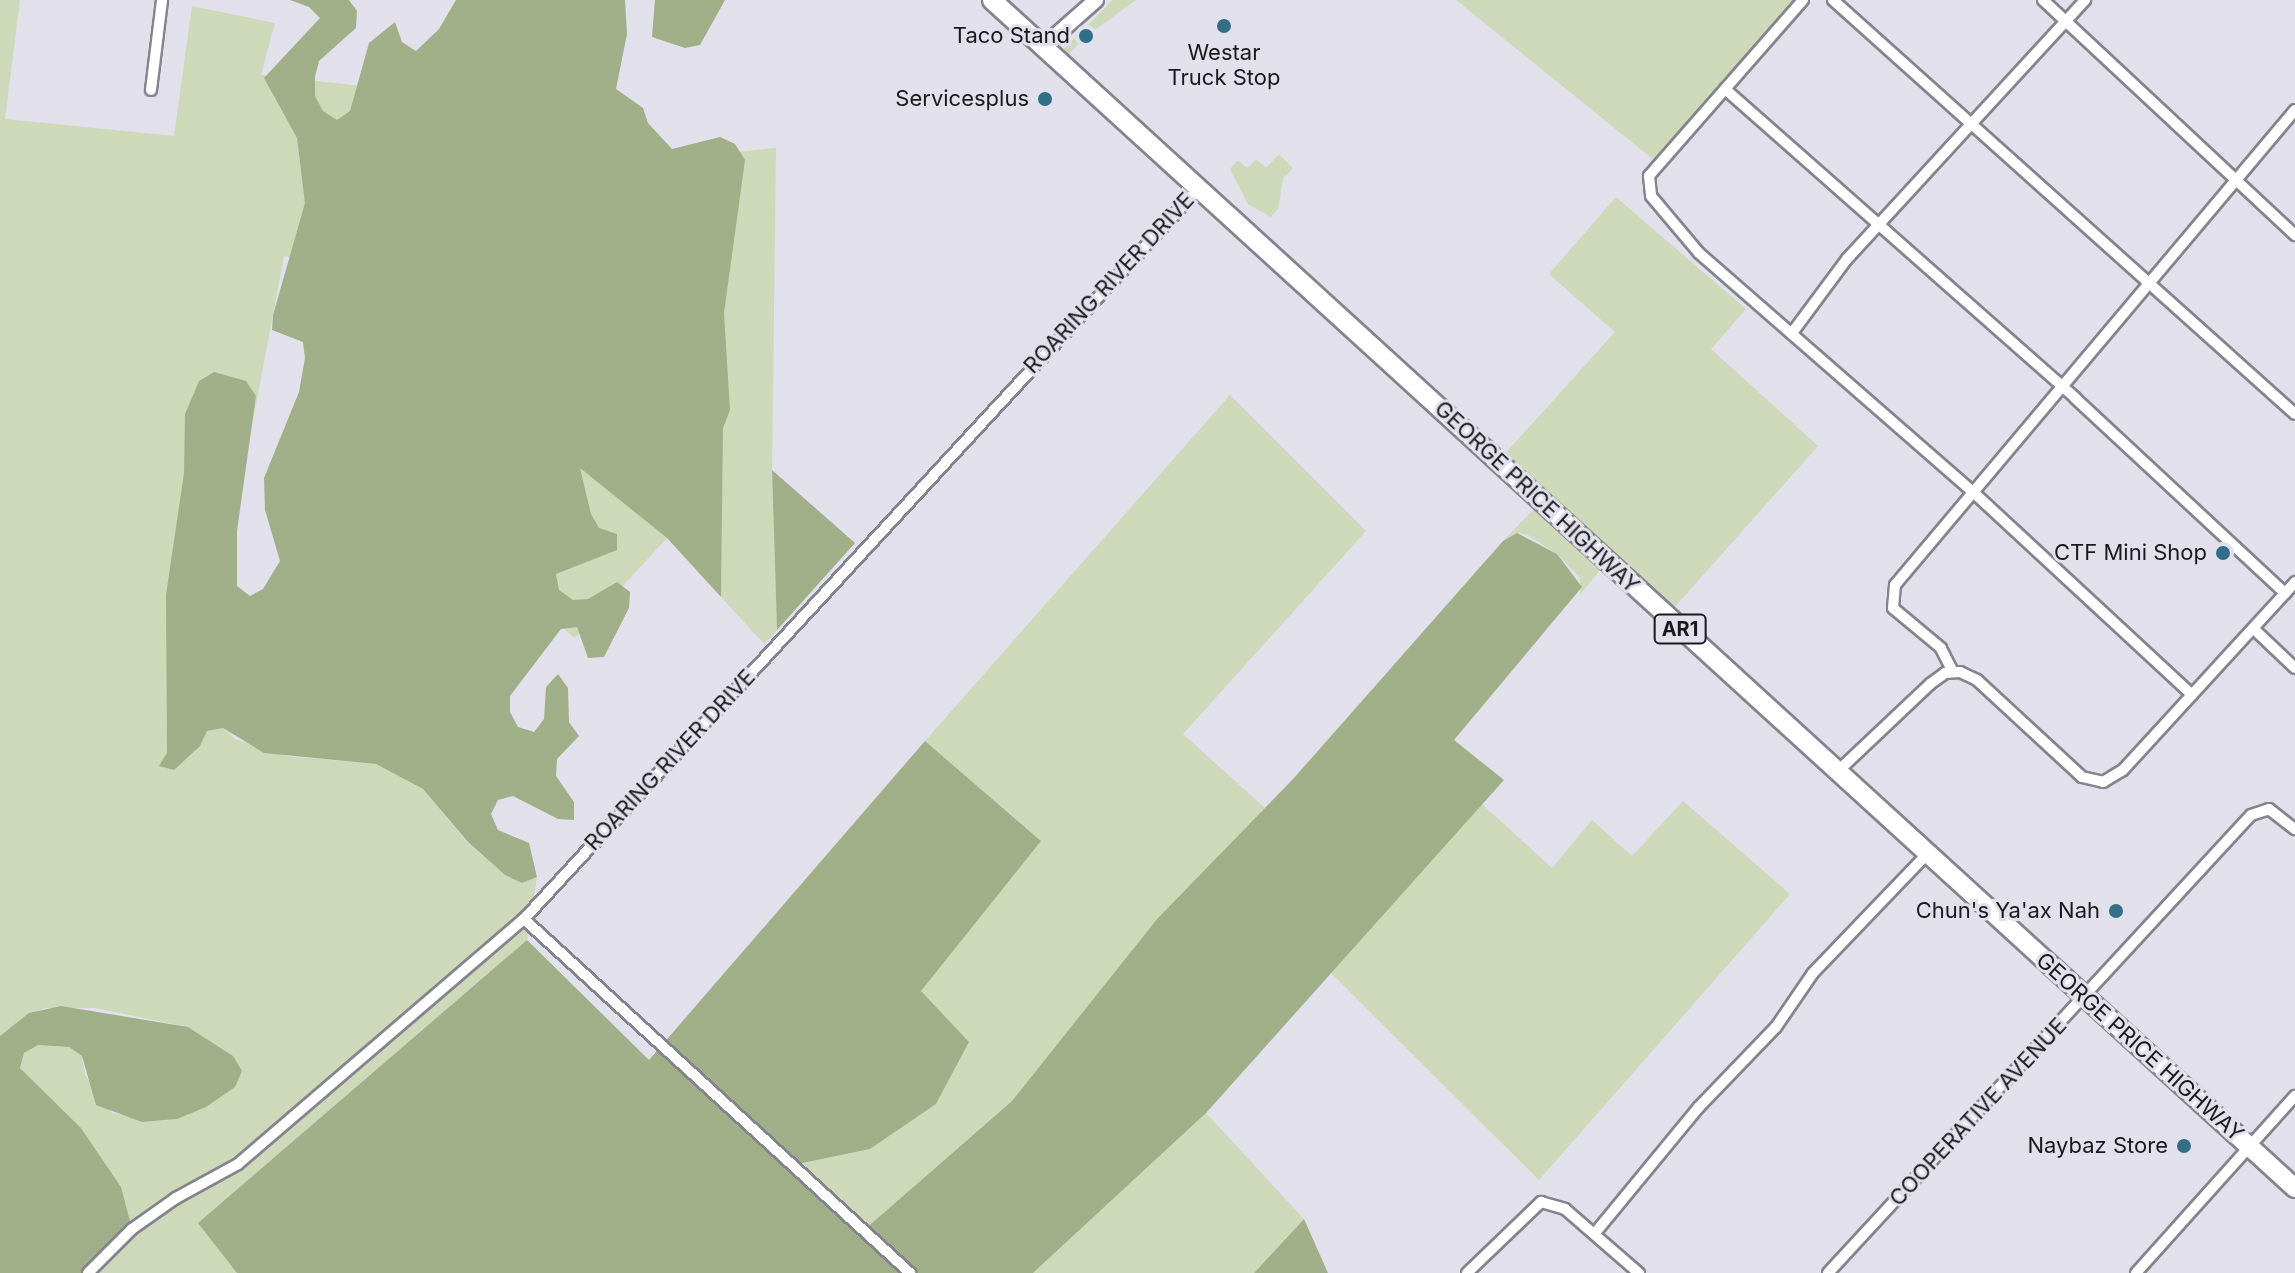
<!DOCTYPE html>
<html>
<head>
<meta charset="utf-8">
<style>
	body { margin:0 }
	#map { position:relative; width:2295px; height:1273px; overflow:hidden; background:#e1e0eb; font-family:Inter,sans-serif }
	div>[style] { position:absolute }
	.green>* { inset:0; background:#cdd9b9 }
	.forest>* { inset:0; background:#a1af89 }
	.roads { filter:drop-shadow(2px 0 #84848e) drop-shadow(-2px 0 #84848e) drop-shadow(0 2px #84848e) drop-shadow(0 -2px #84848e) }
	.street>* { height:10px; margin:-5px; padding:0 5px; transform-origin:5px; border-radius:5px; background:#fff }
	.secondary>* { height:14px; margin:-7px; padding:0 7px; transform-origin:7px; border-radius:7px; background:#fff }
	.highway>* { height:18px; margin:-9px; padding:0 9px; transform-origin:9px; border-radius:9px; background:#fff }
	.dots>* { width:22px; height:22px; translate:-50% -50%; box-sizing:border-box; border:4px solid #e1e0eb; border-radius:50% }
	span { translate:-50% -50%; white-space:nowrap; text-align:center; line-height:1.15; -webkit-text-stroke:6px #e1e0eb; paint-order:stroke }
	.shield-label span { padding:2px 6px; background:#e1e0eb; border:2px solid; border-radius:6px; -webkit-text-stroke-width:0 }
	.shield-label { font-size:20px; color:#19191c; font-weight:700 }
	.poi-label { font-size:22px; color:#19191c }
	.right { translate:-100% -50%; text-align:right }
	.street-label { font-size:22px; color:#19191c }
</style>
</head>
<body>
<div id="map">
	<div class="green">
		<i style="clip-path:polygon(0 0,20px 0,5px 119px,174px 136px,192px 6px,275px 23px,261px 75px,380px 88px,340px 266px,284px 256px,190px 756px,207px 731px,223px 728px,235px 739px,286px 756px,376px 764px,423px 789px,467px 842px,505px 875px,522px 883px,537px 877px,527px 940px,199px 1222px,237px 1273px,68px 1273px,121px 1187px,81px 1128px,20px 1068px,24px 1053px,37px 1045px,69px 1047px,82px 1056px,85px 1075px,112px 1113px,160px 1121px,177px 1119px,233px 1056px,188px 1027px,95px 1008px,46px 1008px,29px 1014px,0 1036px)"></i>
		<i style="clip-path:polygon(1113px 0,1136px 0,1085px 37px,1068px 55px,1063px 50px)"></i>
		<i style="clip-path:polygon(1456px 0,1794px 0,1654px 160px)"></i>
		<i style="clip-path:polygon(776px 148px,772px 470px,777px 630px,764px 644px,721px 597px,725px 153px)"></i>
		<i style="clip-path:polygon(1279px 154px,1293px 168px,1283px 179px,1278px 209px,1271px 217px,1248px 204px,1230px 169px,1238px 160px,1247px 168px,1256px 159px,1266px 168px)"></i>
		<i style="clip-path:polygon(1616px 197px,1746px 309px,1711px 349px,1818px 446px,1673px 609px,1504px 455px,1615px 332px,1549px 274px)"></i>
		<i style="clip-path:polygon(1230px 395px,1366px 531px,1183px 734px,1265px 808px,1157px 919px,1012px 1101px,864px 1230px,793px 1165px,870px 1149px,936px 1104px,969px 1042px,920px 991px,1041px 841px,925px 741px)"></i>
		<i style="clip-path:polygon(545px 439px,667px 538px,575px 638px,516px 590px)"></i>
		<i style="clip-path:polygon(1534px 509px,1600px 570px,1580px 595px,1580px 578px,1557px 554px,1528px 535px,1517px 533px,1503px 541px)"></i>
		<i style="clip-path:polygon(1683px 801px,1790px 894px,1539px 1180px,1331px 973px,1482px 804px,1552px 868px,1592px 820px,1632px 856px)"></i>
		<i style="clip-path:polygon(1206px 1113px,1304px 1219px,1254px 1273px,1033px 1273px)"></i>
	</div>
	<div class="forest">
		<i style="clip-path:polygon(290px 0,349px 0,357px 11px,356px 28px,319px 61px,315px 77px,315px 96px,323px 111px,337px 120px,350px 111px,369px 43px,395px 22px,402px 42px,416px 51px,439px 29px,456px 0,625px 0,627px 34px,616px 89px,643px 108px,648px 123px,672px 149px,720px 137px,735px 144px,745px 160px,724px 313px,730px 410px,723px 428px,721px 597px,667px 538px,580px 468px,591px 514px,599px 528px,617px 534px,617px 550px,556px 574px,559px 590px,573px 600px,588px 599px,617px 582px,630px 592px,629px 608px,604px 657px,588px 658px,577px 627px,561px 629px,510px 696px,510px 712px,518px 727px,534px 732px,544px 719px,546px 687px,558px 674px,568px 688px,569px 722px,579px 736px,557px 759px,556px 776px,574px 802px,574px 820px,558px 819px,513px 796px,498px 800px,491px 814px,498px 830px,529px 843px,537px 877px,522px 883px,505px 875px,468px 842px,423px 789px,376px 764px,264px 753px,223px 728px,207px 731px,200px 746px,174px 770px,159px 766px,167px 753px,166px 595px,184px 473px,185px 414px,199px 381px,214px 372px,246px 381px,256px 396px,237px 531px,237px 586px,250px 596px,263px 589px,280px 561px,265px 510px,264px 478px,299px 392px,305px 358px,303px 342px,272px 330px,273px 315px,305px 203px,297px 138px,264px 78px,320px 18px,309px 7px)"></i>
		<i style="clip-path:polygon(655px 0,725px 0,700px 45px,685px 48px,652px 37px)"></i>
		<i style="clip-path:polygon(772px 470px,855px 543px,777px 630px)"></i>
		<i style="clip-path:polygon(1517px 533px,1557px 554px,1582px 587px,1454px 740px,1504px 780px,1206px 1113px,1033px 1273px,237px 1273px,198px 1223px,527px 940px,649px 1060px,925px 741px,1041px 841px,921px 991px,969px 1042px,936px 1104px,870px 1149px,793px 1165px,864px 1230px,1012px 1101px,1157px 919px,1294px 778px,1503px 541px)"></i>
		<i style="clip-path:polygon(61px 1006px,188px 1027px,233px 1056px,242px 1071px,235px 1087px,206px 1107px,177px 1119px,142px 1122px,96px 1105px,82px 1056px,69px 1047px,38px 1045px,24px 1053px,20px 1068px,81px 1128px,121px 1187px,132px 1229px,88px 1273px,0 1273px,0 1036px,29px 1013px)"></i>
		<i style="clip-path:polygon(1304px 1219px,1328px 1273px,1254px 1273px)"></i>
	</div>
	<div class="roads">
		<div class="street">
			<i style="left:1803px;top:0;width:234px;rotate:131.2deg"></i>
			<i style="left:1649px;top:176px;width:20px;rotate:84deg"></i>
			<i style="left:1651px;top:196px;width:75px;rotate:49.9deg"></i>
			<i style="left:1699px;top:253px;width:362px;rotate:41.1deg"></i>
			<i style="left:1972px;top:491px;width:300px;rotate:42.8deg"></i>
			<i style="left:1833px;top:0;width:620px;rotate:41.86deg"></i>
			<i style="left:2043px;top:0;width:345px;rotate:43deg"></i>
			<i style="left:1725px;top:89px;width:467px;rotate:41.4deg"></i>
			<i style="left:2075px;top:398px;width:287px;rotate:42.9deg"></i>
			<i style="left:151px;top:90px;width:91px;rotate:-83deg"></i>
			<i style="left:1792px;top:333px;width:92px;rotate:-53.4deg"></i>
			<i style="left:1847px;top:259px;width:352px;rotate:-47.4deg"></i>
			<i style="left:2255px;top:630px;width:55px;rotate:43.5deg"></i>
			<i style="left:1953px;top:672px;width:27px;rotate:-117deg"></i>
			<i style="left:1941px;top:648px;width:62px;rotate:-140.2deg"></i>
			<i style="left:1893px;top:608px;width:23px;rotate:-85deg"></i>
			<i style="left:1895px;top:585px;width:621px;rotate:-49.9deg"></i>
			<i style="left:1837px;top:772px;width:128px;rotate:-43.4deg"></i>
			<i style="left:1930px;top:684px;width:19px;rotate:-36deg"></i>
			<i style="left:1945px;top:673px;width:15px;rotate:-4deg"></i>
			<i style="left:1960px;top:672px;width:19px;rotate:25deg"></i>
			<i style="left:1977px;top:680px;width:143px;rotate:42.7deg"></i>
			<i style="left:2082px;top:777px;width:22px;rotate:13deg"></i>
			<i style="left:2103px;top:782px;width:23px;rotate:-31deg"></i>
			<i style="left:2123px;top:770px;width:255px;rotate:-47.5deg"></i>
			<i style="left:524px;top:919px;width:524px;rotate:42.52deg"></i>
			<i style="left:1595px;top:1233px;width:162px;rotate:-50.5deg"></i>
			<i style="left:1698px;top:1108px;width:112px;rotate:-46.1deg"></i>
			<i style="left:1776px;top:1027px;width:65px;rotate:-55.6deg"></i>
			<i style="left:1813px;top:973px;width:165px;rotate:-46.2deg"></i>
			<i style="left:88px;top:1273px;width:62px;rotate:-45deg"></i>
			<i style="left:132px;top:1229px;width:54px;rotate:-35.2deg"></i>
			<i style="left:176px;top:1198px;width:71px;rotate:-28.7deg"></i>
			<i style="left:238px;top:1164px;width:377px;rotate:-40.6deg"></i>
			<i style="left:524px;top:919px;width:995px;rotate:-47.28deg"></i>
			<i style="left:1467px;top:1273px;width:103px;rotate:-43.8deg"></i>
			<i style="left:1541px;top:1202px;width:25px;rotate:16deg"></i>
			<i style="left:1565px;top:1209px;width:98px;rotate:40.9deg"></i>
			<i style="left:1828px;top:1273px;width:623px;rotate:-47.28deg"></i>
			<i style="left:2251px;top:815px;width:19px;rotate:-18deg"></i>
			<i style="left:2269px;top:809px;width:33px;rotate:38deg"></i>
			<i style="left:2136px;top:1273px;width:238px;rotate:-48.1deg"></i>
		</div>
		<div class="secondary">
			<i style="left:1045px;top:45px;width:68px;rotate:-41.4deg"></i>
		</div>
		<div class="highway">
			<i style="left:992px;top:0;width:1763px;rotate:42.36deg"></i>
		</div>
	</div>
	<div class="dots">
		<i style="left:1224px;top:26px;background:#326e86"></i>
		<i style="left:1086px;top:36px;background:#326e86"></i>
		<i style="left:1045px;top:99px;background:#326e86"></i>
		<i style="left:2223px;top:553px;background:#326e86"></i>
		<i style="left:2116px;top:911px;background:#326e86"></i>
		<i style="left:2184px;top:1146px;background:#326e86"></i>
	</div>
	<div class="shield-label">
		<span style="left:1680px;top:629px">AR1</span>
	</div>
	<div class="poi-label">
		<span class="right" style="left:1070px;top:36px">Taco Stand</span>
		<span style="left:1224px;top:65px">Westar<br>Truck Stop</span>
		<span class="right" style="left:1029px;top:99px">Servicesplus</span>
		<span class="right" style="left:2207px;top:553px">CTF Mini Shop</span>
		<span class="right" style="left:2100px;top:911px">Chun's Ya'ax Nah</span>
		<span class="right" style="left:2168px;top:1146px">Naybaz Store</span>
	</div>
	<div class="street-label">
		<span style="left:1109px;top:283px;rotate:-47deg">ROARING RIVER DRIVE</span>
		<span style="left:1537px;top:497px;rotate:43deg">GEORGE PRICE HIGHWAY</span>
		<span style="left:670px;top:760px;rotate:-47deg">ROARING RIVER DRIVE</span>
		<span style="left:2140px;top:1047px;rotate:42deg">GEORGE PRICE HIGHWAY</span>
		<span style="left:1978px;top:1112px;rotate:-47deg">COOPERATIVE AVENUE</span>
	</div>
</div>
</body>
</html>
